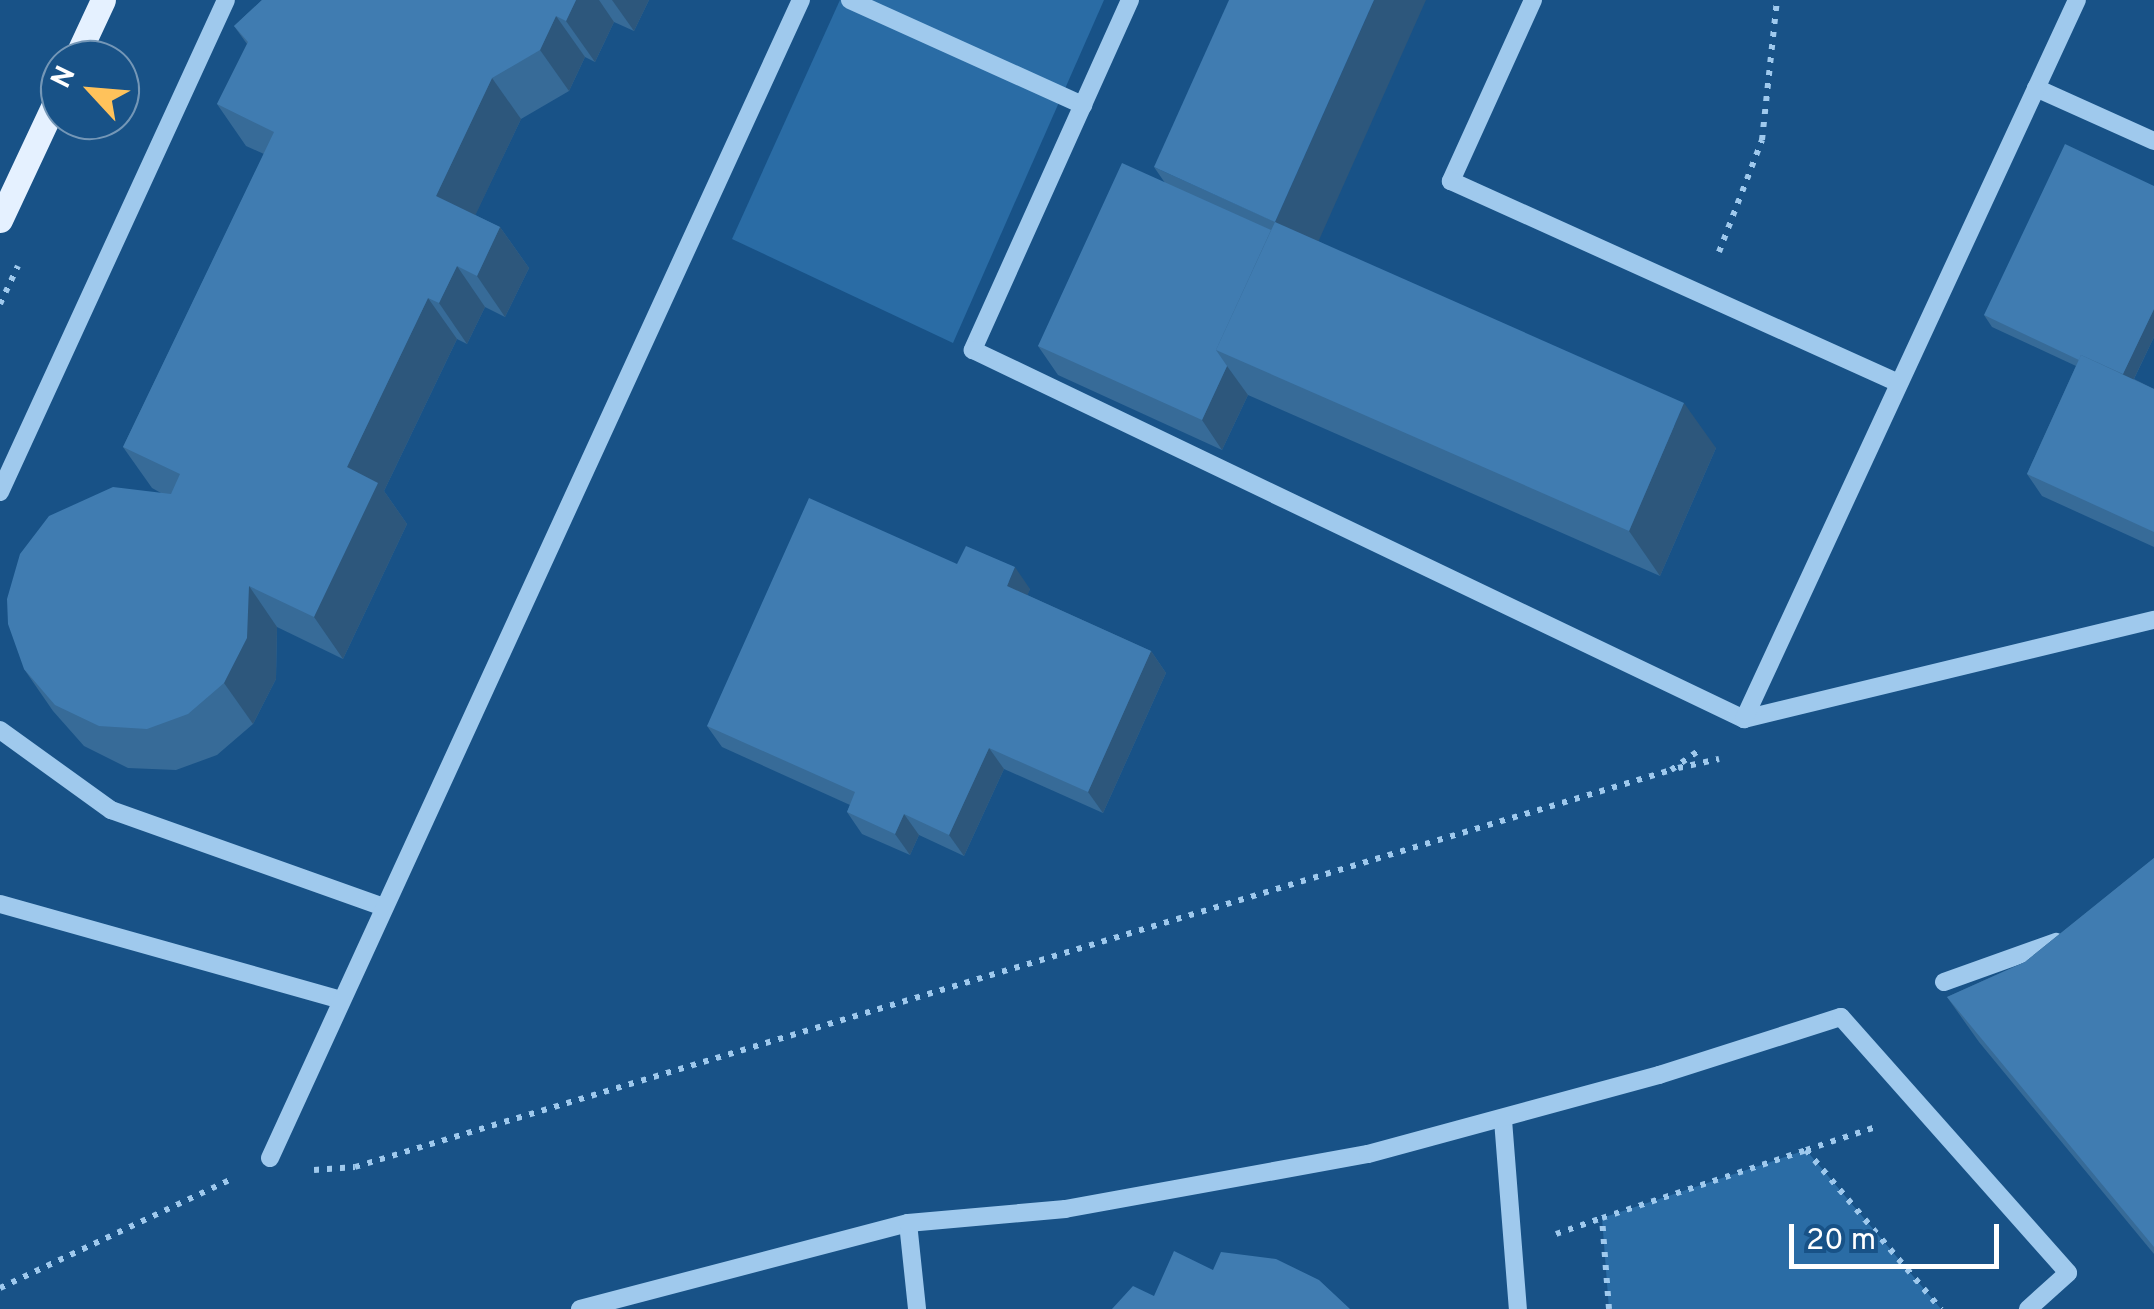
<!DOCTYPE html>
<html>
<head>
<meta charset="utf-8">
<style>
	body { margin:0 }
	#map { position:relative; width:2154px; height:1309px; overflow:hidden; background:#185287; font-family:Overpass,sans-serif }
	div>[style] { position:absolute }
	.green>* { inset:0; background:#2a6ca5 }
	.path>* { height:6px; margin-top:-3px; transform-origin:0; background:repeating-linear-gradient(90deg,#9fc9ed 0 5px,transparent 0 13px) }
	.minor>* { height:18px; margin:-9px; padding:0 9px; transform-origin:9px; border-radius:9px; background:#9fc9ed }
	.major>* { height:25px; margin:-12.5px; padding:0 12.5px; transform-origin:12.5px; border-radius:12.5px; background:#e5f1ff }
	.wall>* { inset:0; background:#376b98 }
	.shaded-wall>* { inset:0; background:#2d577c }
	.building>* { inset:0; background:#407cb1 }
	span { translate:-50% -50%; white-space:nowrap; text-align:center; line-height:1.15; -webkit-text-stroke:10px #185287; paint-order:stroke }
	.north { position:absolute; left:40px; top:40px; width:100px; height:100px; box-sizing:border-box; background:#185287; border:2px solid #7497b7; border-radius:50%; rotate:296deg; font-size:28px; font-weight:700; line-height:40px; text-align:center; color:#fff }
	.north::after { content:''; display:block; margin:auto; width:35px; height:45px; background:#ffc25b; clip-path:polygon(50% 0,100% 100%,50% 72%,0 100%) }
	.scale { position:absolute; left:1789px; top:1224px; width:210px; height:45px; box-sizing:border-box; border:5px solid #fff; border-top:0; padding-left:12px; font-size:30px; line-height:35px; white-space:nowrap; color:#fff; -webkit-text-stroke:8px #185287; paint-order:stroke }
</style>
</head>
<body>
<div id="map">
	<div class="green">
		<i style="clip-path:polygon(840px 0,1104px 0,953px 343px,732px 239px)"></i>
		<i style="clip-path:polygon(1806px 1150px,1941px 1309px,1609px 1309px,1602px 1218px)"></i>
	</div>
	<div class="path">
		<i style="left:1719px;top:252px;width:120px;rotate:-69deg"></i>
		<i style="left:1762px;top:140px;width:141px;rotate:-83.9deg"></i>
		<i style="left:0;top:304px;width:42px;rotate:-64.7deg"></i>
		<i style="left:1678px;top:768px;width:42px;rotate:-12.4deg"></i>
		<i style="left:1806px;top:1150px;width:74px;rotate:-18.2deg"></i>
		<i style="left:314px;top:1170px;width:41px;rotate:-4.2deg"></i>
		<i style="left:355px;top:1167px;width:1375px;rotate:-16.79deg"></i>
		<i style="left:1671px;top:770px;width:37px;rotate:-35deg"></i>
		<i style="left:1556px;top:1234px;width:49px;rotate:-19.2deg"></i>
		<i style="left:0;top:1288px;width:254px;rotate:-25.2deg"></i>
		<i style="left:1609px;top:1309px;width:91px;rotate:-94.4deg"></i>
		<i style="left:1602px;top:1218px;width:215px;rotate:-18.4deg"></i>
		<i style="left:1806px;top:1150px;width:209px;rotate:49.7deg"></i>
	</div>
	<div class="minor">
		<i style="left:850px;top:0;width:256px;rotate:24.3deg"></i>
		<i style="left:1130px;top:0;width:384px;rotate:114.2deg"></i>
		<i style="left:973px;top:350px;width:855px;rotate:25.58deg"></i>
		<i style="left:1744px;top:719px;width:422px;rotate:-13.6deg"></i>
		<i style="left:1533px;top:0;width:199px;rotate:114.4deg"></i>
		<i style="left:1451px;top:181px;width:491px;rotate:24.3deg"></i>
		<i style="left:2036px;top:88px;width:129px;rotate:24.2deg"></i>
		<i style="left:0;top:492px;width:541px;rotate:-65.33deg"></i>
		<i style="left:1744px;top:719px;width:792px;rotate:-65.15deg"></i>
		<i style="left:0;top:730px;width:137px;rotate:35.8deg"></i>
		<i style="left:111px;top:810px;width:290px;rotate:19.6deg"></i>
		<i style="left:0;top:904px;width:354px;rotate:15.7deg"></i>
		<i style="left:1944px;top:982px;width:119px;rotate:-19.7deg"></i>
		<i style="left:1503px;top:1120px;width:190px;rotate:85.5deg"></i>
		<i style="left:270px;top:1158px;width:1274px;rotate:-65.37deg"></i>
		<i style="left:908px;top:1223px;width:86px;rotate:84deg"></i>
		<i style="left:580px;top:1309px;width:339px;rotate:-14.7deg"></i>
		<i style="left:908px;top:1223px;width:158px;rotate:-5.1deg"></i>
		<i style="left:1065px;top:1209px;width:308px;rotate:-10.3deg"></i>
		<i style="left:1368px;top:1154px;width:302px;rotate:-15.2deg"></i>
		<i style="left:1659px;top:1075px;width:191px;rotate:-17.7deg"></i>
		<i style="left:1841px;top:1017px;width:342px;rotate:48.4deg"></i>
		<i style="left:2068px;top:1273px;width:54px;rotate:138deg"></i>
	</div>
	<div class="major">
		<i style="left:75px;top:60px;width:66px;rotate:-65deg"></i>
		<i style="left:0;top:220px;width:141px;rotate:-64.9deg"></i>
	</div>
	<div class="wall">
		<i style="clip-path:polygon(262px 0,649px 0,634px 31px,614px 22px,595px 62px,585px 57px,569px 91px,521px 119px,475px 215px,500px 227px,529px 268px,505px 317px,485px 307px,467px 344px,457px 339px,384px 491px,407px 524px,343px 659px,277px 627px,276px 679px,253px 724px,217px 755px,176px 770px,128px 768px,84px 746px,53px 711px,24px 669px,161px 493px,152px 488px,123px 447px,264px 154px,246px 146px,217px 104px,247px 44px,234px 26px)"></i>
		<i style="clip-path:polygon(1154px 167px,1318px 241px,1716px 448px,1660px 576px,1248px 395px,1222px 450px,1058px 375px,1038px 346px,1165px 183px)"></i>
		<i style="clip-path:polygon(2154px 186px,2154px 337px,2134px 379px,2154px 389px,2154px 547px,2042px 496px,2027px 474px,2076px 366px,1992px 327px,1984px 315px)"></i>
		<i style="clip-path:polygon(957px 564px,1030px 589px,1027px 595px,1151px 651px,1166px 673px,1103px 813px,1004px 769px,964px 856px,919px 835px,910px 855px,862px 834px,847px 812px,850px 805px,722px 747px,707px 726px)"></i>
		<i style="clip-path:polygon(2154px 858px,2154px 1254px,1979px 1042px,1947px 997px,2025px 962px)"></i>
	</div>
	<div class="shaded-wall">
		<i style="clip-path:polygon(576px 0,599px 0,614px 22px,595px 62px,566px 21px)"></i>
		<i style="clip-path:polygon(612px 0,649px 0,634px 31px)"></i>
		<i style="clip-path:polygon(1374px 0,1426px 0,1307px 267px,1275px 222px)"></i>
		<i style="clip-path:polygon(556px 16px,585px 57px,569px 91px,540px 50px)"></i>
		<i style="clip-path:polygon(492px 78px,521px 119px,465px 237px,436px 196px)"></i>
		<i style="clip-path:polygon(500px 227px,529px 268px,505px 317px,477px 276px)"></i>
		<i style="clip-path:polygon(457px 266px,485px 307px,467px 344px,439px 303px)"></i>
		<i style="clip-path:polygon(428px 298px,457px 339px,384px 491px,407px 524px,343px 659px,314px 617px,347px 467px)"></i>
		<i style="clip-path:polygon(2154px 309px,2154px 337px,2128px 391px,2120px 380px)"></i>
		<i style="clip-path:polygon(1227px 366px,1248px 395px,1222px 450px,1202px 420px)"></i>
		<i style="clip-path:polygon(1684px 403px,1716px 448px,1660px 576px,1629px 531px)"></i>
		<i style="clip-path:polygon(1015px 567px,1030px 589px,1022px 608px,1007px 586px)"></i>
		<i style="clip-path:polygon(249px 586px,277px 627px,276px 679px,253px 724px,224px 683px)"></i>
		<i style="clip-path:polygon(1151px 651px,1166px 673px,1103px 813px,1088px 792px)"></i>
		<i style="clip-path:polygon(989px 748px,1004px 769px,964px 856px,949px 835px)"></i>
		<i style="clip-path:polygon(904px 814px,919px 835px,910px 855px,895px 834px)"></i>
	</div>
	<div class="building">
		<i style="clip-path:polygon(262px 0,576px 0,566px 21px,556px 16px,540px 50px,492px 78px,436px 196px,500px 227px,477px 276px,457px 266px,439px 303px,428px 298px,347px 467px,378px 483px,314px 617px,249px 586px,247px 638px,224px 683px,188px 714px,147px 729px,99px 726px,55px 705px,24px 669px,8px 624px,7px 599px,20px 554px,49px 516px,113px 487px,171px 494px,180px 474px,123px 447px,274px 132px,217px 104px,248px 42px,234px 26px)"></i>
		<i style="clip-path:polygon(1229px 0,1374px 0,1275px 222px,1154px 167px)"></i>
		<i style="clip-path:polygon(2065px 144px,2154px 186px,2154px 309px,2123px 374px,2081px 355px,2079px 360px,1984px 315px)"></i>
		<i style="clip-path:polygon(1122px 163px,1271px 230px,1216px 350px,1227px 366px,1202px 420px,1038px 346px)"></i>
		<i style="clip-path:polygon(1275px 222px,1684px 403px,1629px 531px,1216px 350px)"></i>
		<i style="clip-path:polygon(2081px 355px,2154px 389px,2154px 532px,2027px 474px)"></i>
		<i style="clip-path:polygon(809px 498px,957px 564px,966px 546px,1015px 567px,1007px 586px,1151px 651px,1088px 792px,989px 748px,949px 835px,904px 814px,895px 834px,847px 812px,855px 792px,707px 726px)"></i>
		<i style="clip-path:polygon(2154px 858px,2154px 1247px,1947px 997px,2025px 962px)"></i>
		<i style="clip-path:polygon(1174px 1251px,1213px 1270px,1221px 1252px,1276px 1259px,1319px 1280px,1350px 1309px,1112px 1309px,1133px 1286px,1154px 1296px)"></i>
	</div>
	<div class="north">N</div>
	<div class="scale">20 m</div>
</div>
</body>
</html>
